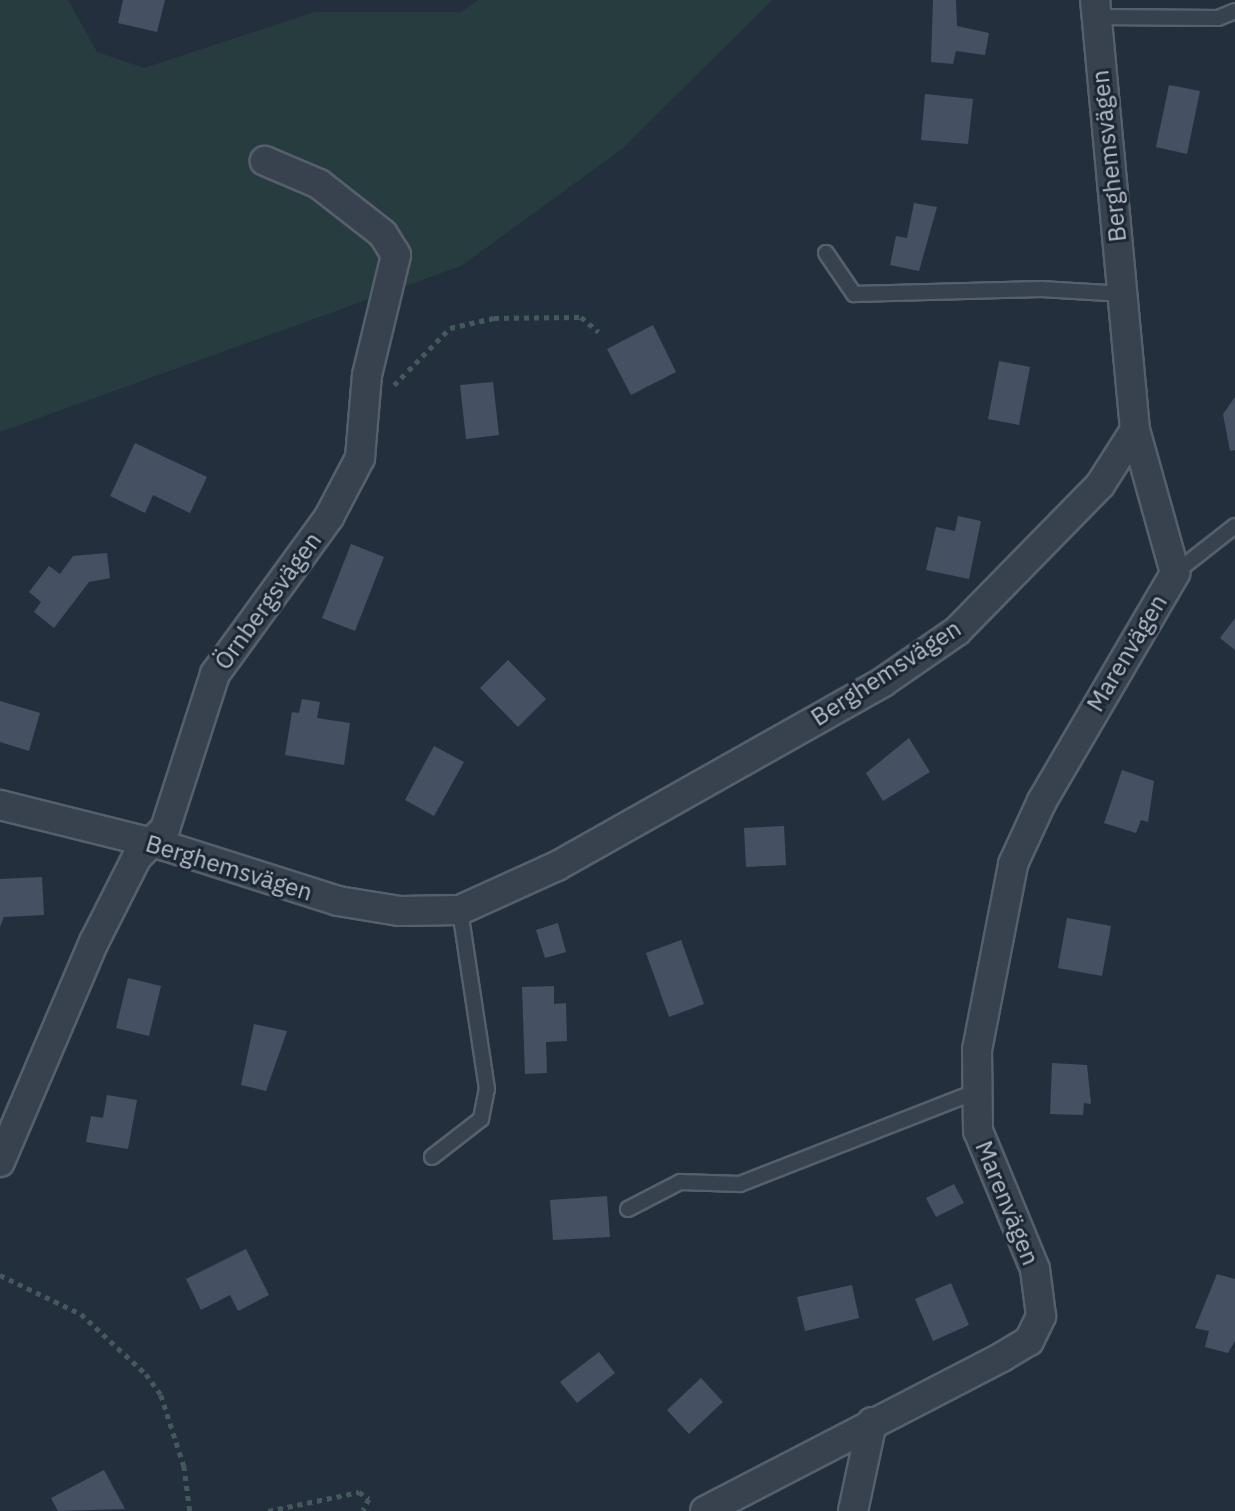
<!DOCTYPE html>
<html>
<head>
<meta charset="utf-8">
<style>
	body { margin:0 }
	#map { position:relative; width:1235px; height:1511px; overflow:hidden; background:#242f3e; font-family:"IBM Plex Sans",sans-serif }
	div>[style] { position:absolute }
	.green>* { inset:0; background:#263c3f }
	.building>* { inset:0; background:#455162 }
	.path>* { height:4.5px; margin-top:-2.25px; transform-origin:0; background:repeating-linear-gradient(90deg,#44595c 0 5px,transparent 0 10px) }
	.roads { filter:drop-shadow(2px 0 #565f6c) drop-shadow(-2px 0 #565f6c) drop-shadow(0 2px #565f6c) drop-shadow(0 -2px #565f6c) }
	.service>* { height:14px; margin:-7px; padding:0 7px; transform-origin:7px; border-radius:7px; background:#38414e }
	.minor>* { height:28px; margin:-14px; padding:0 14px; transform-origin:14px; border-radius:14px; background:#38414e }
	span { translate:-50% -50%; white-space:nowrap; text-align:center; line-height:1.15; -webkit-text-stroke:6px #1d2633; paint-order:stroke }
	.street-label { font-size:24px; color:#b4bcc9 }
</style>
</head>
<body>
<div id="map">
	<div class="green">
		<i style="clip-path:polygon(0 0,68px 0,97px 52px,144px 68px,315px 12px,461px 12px,478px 0,772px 0,622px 149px,461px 266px,0 432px)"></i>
	</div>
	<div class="building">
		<i style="clip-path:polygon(123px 0,165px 0,157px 32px,118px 23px)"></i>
		<i style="clip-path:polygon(933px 0,956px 0,957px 26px,989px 33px,985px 55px,956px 51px,953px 64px,931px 62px)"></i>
		<i style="clip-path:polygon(1169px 85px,1200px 91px,1187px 154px,1156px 147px)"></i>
		<i style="clip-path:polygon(925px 94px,973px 99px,968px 144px,921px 140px)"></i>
		<i style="clip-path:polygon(914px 203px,937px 207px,919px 271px,890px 265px,896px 236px,907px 238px)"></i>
		<i style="clip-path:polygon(653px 325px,676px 372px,631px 395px,607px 349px)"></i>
		<i style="clip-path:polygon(999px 361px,1030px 367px,1019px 425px,988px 419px)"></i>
		<i style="clip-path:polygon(493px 382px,499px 435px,466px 439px,460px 385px)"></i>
		<i style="clip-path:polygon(1235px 397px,1235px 450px,1230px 451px,1223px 414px)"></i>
		<i style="clip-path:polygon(135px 443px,207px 477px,190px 513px,153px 495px,145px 513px,110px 496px)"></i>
		<i style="clip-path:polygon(958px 516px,981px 521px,969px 579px,926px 570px,936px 527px,955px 531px)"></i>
		<i style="clip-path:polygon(351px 544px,384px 557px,355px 631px,322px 618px)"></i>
		<i style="clip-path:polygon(107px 553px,110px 578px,89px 582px,54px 628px,34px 612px,41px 602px,29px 592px,49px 566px,60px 574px,73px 556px)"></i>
		<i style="clip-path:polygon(1235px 618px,1235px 650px,1220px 638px)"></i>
		<i style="clip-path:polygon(508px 660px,546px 699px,518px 727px,480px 688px)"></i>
		<i style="clip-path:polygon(302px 699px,320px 702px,317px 718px,350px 723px,344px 765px,285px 755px,292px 712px,299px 713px)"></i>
		<i style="clip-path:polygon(0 701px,40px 713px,29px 751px,0 742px)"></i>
		<i style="clip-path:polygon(909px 738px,930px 772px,883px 801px,866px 773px)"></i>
		<i style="clip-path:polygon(434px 746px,464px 762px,434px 816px,405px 800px)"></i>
		<i style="clip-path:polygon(1122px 770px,1154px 781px,1148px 822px,1141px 820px,1136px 833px,1104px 823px)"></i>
		<i style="clip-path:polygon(784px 826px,786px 865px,746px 867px,744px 828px)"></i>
		<i style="clip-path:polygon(42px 877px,44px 915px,4px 917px,0 927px,0 879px)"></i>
		<i style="clip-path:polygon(1067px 918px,1111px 926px,1102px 976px,1058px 968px)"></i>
		<i style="clip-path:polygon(558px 923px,566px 952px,545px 958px,536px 930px)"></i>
		<i style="clip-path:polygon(681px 940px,704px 1004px,669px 1017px,646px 953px)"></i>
		<i style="clip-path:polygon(128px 978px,161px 986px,149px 1036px,116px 1028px)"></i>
		<i style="clip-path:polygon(554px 986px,554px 1004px,566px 1003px,567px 1041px,546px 1042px,547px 1073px,525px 1074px,522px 987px)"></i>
		<i style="clip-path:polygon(254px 1024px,287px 1031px,266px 1091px,241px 1085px)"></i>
		<i style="clip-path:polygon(1052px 1063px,1087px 1065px,1091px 1104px,1084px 1103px,1083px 1115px,1050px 1114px)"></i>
		<i style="clip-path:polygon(107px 1095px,137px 1100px,128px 1149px,86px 1142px,91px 1116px,103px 1118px)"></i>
		<i style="clip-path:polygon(954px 1184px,964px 1203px,936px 1217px,926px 1198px)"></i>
		<i style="clip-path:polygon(607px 1196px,610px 1237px,553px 1240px,550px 1200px)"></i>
		<i style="clip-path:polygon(246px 1249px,269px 1295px,238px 1311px,230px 1295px,201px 1310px,186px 1279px)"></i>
		<i style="clip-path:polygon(1217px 1274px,1235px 1279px,1235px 1341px,1228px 1353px,1205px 1347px,1209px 1331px,1195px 1328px)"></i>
		<i style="clip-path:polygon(951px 1283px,969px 1325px,933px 1341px,915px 1299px)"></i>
		<i style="clip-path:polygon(852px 1285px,859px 1318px,805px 1331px,797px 1297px)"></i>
		<i style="clip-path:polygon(599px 1352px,615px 1373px,577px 1403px,560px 1382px)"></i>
		<i style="clip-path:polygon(701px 1378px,723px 1402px,689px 1434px,667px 1410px)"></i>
		<i style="clip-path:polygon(104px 1470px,125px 1509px,58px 1511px,51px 1498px)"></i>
	</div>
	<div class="path">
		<i style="left:394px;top:385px;width:80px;rotate:-45.5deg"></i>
		<i style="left:450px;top:328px;width:45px;rotate:-12.8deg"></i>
		<i style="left:494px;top:318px;width:87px;rotate:-0.7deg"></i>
		<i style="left:581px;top:317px;width:23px;rotate:40deg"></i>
		<i style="left:0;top:1275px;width:90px;rotate:25.7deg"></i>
		<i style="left:81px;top:1314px;width:88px;rotate:42.7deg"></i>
		<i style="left:146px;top:1374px;width:26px;rotate:54deg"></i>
		<i style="left:161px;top:1395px;width:75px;rotate:72.1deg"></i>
		<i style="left:184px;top:1466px;width:45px;rotate:82.4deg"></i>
		<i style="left:268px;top:1511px;width:93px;rotate:-11.8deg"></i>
		<i style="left:359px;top:1492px;width:12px;rotate:35deg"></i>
		<i style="left:369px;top:1499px;width:13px;rotate:117deg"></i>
	</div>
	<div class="roads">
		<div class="service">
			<i style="left:1096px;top:17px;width:122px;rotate:0.5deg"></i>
			<i style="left:1218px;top:18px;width:18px;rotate:-22deg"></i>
			<i style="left:826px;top:253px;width:50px;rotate:55.7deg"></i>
			<i style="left:854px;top:294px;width:187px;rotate:-1.5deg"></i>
			<i style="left:1041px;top:289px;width:83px;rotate:3.4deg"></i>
			<i style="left:1175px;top:573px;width:76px;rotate:-38.1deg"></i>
			<i style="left:432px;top:1157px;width:62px;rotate:-37.8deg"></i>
			<i style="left:481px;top:1119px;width:31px;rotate:-79deg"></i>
			<i style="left:487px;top:1089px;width:181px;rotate:-98.6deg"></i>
			<i style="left:628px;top:1209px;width:59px;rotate:-27.4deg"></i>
			<i style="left:680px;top:1182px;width:60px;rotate:1.9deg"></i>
			<i style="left:740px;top:1184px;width:255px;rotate:-21.4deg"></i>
		</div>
		<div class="minor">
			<i style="left:0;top:805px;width:170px;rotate:14deg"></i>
			<i style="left:165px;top:846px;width:182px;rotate:17.6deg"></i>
			<i style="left:338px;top:901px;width:63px;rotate:9.2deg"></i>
			<i style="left:400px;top:911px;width:60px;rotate:-1deg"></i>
			<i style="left:460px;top:910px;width:107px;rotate:-24.4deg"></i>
			<i style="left:557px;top:866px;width:374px;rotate:-29.4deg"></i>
			<i style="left:883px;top:682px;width:90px;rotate:-34.6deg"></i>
			<i style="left:957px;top:631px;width:204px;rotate:-45.6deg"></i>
			<i style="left:1100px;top:485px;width:65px;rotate:-57.5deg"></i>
			<i style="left:1135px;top:430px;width:432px;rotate:-95.3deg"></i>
			<i style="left:0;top:1162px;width:239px;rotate:-66.9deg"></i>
			<i style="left:94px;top:942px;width:95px;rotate:-63.2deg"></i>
			<i style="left:137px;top:857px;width:40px;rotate:-45deg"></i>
			<i style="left:165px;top:829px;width:163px;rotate:-72.1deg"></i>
			<i style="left:215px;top:674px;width:194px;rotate:-54deg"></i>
			<i style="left:329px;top:517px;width:67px;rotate:-62.3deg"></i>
			<i style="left:360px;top:458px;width:83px;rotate:-85.2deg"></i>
			<i style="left:367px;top:375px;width:123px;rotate:-76.4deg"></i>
			<i style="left:396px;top:255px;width:25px;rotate:-122deg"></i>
			<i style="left:383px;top:234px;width:81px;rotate:-142deg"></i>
			<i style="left:319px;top:184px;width:59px;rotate:-156.9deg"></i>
			<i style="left:705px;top:1511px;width:335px;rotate:-27.4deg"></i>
			<i style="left:1002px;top:1357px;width:31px;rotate:-31deg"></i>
			<i style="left:1029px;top:1341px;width:28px;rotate:-64deg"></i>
			<i style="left:1041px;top:1316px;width:47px;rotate:-97.3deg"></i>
			<i style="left:1035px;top:1269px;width:149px;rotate:-112.4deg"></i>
			<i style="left:978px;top:1131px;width:81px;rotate:-90.7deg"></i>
			<i style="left:977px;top:1050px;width:189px;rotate:-79deg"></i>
			<i style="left:1013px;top:864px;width:69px;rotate:-65.3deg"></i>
			<i style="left:1042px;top:801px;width:264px;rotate:-59.7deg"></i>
			<i style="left:1175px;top:573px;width:148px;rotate:-105.6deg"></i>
			<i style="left:853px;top:1511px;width:91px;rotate:-77.9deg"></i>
		</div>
	</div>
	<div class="street-label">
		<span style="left:1109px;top:156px;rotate:-96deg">Berghemsvägen</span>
		<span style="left:268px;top:601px;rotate:-54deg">Örnbergsvägen</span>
		<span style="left:1127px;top:653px;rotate:-59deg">Marenvägen</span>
		<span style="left:886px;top:673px;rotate:-33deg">Berghemsvägen</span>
		<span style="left:229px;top:868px;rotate:17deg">Berghemsvägen</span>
		<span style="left:1007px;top:1203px;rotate:68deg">Marenvägen</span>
	</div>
</div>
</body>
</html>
